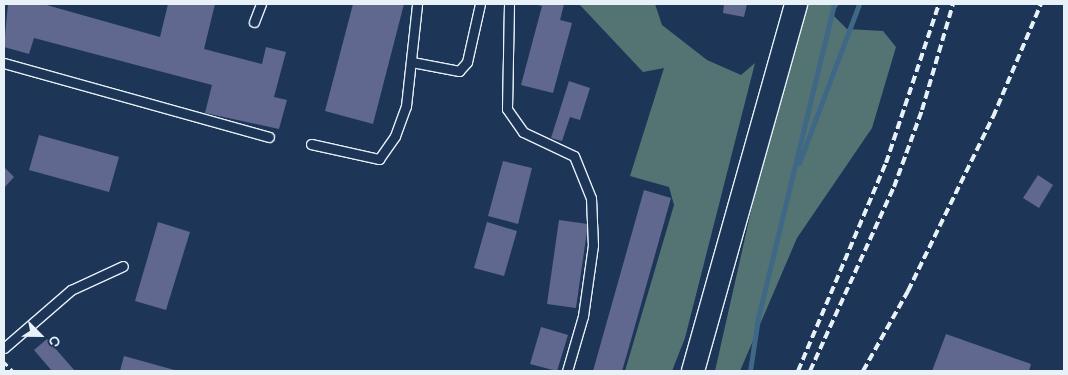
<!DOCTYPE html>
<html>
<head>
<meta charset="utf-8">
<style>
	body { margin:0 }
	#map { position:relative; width:1068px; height:375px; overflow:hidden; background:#1d3557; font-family:"Balsamiq Sans",sans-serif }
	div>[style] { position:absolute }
	.green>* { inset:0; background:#547474 }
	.stream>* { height:5px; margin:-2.5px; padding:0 2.5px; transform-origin:2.5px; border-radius:2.5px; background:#3f6886 }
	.building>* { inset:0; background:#61688f }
	.path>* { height:3px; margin-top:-1.5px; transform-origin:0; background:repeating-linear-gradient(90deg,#e8f1f8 0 5px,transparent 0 9px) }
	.roads { filter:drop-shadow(1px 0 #e8f1f8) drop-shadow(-1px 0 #e8f1f8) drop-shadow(0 1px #e8f1f8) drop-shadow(0 -1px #e8f1f8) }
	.lane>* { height:9px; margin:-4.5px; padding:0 4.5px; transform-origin:4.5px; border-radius:4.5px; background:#1d3557 }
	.secondary>* { height:22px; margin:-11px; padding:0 11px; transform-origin:11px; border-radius:11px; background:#1d3557 }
	.rail>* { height:4px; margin-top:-2px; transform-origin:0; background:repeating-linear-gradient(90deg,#e8f1f8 0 8px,transparent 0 12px) }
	span { translate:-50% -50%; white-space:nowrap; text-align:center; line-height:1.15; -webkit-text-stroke:4px #1d3557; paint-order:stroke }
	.frame { position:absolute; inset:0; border:5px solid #e8f1f8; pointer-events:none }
	.north { position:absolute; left:15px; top:310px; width:50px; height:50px; -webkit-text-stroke:4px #1d3557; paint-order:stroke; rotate:113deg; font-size:14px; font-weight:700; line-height:20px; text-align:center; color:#e8f1f8 }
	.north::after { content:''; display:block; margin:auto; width:18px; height:22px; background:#e8f1f8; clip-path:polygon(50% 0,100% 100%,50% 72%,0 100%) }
</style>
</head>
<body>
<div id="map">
	<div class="green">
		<i style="clip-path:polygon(579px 4px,655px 4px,662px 25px,707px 60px,741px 75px,755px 63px,685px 338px,672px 371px,625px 371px,674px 205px,669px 187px,630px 176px,664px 68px,643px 72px)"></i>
		<i style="clip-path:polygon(804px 4px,839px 4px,832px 14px,847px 29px,883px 31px,896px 47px,872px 128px,797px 238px,740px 371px,715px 371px,770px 127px)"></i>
	</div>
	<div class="stream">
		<i style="left:799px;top:163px;width:170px;rotate:-69.3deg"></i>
		<i style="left:750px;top:371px;width:54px;rotate:-81.4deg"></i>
		<i style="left:758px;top:318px;width:323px;rotate:-76.4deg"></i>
	</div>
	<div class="building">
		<i style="clip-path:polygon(8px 4px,43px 4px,160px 37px,168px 4px,215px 4px,204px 49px,262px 64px,266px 47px,286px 52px,274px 97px,287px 100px,279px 129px,205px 113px,212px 85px,34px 38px,29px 54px,4px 47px)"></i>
		<i style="clip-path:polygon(353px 4px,404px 4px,373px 124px,325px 111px)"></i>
		<i style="clip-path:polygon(534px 4px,564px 4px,560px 20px,572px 23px,553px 93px,521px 85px,542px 6px)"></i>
		<i style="clip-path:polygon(724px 4px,747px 4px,744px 17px,723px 13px)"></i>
		<i style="clip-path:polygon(569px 81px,590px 88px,580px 120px,570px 117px,562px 141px,551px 138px)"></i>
		<i style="clip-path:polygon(39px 135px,119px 157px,109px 192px,29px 170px)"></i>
		<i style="clip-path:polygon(503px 161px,532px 168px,518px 224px,488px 216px)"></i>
		<i style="clip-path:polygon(4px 167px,14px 177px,4px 188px)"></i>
		<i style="clip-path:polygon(1038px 175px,1053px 185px,1039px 208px,1023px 198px)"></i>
		<i style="clip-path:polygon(644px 190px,671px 198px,627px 354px,622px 371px,593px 371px)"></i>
		<i style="clip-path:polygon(559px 220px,588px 224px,576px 308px,547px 304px)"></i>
		<i style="clip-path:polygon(158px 222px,190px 232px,166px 310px,135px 301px)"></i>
		<i style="clip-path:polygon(487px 222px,517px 231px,504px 276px,474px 268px)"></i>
		<i style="clip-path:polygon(541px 327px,568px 335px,557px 371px,530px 364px)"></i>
		<i style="clip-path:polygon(946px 334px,1031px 364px,1029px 371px,932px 371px)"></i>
		<i style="clip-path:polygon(47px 339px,75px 371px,52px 371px,34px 350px)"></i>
		<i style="clip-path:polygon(124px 356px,178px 371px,120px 371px)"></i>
	</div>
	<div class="path">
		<i style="left:4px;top:362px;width:13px;rotate:45deg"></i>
	</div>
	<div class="roads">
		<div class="lane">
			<i style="left:509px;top:4px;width:105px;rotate:91.1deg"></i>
			<i style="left:507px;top:109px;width:28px;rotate:55deg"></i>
			<i style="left:523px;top:132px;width:56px;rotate:25.2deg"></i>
			<i style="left:574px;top:156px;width:45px;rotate:68deg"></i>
			<i style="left:591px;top:198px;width:47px;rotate:87.6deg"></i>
			<i style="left:593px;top:245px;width:72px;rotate:98deg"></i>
			<i style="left:583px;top:316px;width:57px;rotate:106.2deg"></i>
			<i style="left:254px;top:22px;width:19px;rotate:-69deg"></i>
			<i style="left:412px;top:62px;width:48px;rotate:10.8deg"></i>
			<i style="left:459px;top:71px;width:12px;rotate:-48deg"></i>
			<i style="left:467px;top:62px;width:59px;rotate:-77.4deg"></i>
			<i style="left:4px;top:63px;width:275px;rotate:15.6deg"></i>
			<i style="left:311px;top:144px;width:70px;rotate:12.4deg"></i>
			<i style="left:379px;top:159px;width:28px;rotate:-55deg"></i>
			<i style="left:395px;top:136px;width:32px;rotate:-70deg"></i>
			<i style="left:406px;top:106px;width:103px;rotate:-83.8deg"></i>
			<i style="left:4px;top:348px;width:89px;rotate:-40.9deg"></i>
			<i style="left:71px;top:290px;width:57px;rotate:-24.8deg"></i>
		</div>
		<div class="secondary">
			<i style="left:693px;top:371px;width:381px;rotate:-74.3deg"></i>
		</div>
	</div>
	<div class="rail">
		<i style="left:798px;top:371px;width:226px;rotate:-67.1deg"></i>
		<i style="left:886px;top:163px;width:168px;rotate:-71.6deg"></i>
		<i style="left:810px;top:371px;width:202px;rotate:-65.5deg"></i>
		<i style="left:894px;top:187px;width:82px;rotate:-70deg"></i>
		<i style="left:922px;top:110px;width:110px;rotate:-73.7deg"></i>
		<i style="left:863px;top:371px;width:92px;rotate:-60.6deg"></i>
		<i style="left:908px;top:291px;width:194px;rotate:-64deg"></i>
		<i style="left:993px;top:117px;width:123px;rotate:-67deg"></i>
	</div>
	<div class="frame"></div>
	<div class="north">С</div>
</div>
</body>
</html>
